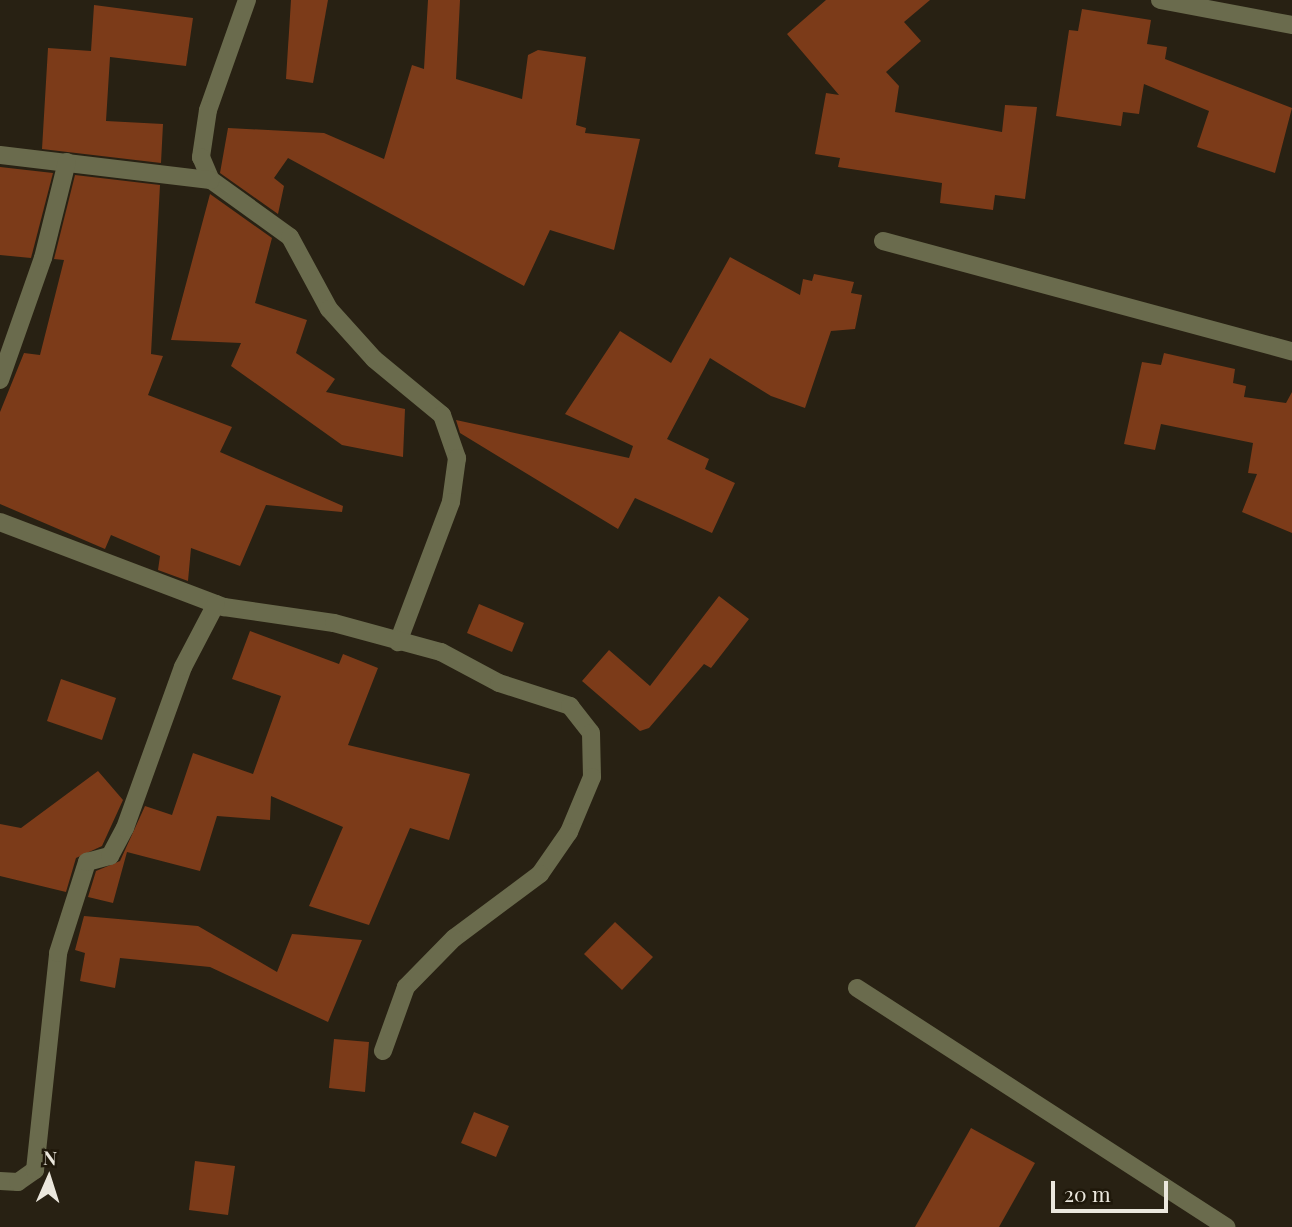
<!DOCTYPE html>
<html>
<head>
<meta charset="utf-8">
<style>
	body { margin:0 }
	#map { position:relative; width:1292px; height:1227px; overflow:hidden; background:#282113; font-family:"Playfair Display",serif }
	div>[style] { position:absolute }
	.building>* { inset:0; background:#7c3b19 }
	.street>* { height:18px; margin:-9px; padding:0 9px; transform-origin:9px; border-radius:9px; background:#6a6b4d }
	span { translate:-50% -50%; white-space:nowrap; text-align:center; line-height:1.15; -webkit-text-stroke:7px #1f180a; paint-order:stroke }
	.north { position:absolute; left:14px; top:1143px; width:70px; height:70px; -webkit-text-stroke:5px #1f180a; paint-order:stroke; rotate:3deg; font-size:19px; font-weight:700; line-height:28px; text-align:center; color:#ebe7dd }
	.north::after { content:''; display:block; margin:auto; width:24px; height:32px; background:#ebe7dd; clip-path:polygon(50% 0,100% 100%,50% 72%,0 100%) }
	.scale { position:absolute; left:1051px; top:1181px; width:117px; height:32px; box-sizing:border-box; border:4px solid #ebe7dd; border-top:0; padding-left:9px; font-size:21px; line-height:24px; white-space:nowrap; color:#ebe7dd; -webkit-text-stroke:5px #1f180a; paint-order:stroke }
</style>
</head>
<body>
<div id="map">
	<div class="building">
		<i style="clip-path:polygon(291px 0,328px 0,313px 83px,286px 79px)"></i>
		<i style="clip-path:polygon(428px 0,460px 0,456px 79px,522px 99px,528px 55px,538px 50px,586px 57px,576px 125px,586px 128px,585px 133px,640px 139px,614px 250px,550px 230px,524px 286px,288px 158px,274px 178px,284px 186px,278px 214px,220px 173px,228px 128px,324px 133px,384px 159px,412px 65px,424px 69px)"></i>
		<i style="clip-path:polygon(826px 0,930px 0,904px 22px,921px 41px,886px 72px,899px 86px,895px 112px,1002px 132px,1005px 105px,1037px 107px,1025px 199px,995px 195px,993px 210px,940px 203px,942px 183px,838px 167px,840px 158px,815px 154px,826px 93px,839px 95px,787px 34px)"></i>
		<i style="clip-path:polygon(94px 5px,193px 18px,186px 66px,110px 57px,106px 121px,163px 124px,161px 163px,42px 149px,48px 48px,91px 51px)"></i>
		<i style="clip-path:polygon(1082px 9px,1151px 20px,1147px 44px,1167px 47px,1165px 59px,1292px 108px,1275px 173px,1197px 147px,1209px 111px,1144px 84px,1139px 114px,1123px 112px,1121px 126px,1056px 116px,1069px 30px,1078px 31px)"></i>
		<i style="clip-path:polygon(0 167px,53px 173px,31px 258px,0 255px)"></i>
		<i style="clip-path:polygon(75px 175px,160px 185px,151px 354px,163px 356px,148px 395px,232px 427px,220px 452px,343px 506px,342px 512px,266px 505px,240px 566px,191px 548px,188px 581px,158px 570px,160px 556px,111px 535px,105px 549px,0 504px,0 412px,24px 353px,40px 355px,64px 260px,54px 259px)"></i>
		<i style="clip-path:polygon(210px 194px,272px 238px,255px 303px,307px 320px,296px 353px,335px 379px,326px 392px,405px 409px,403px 457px,342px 445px,231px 366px,241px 343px,171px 340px)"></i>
		<i style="clip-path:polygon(730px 257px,800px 295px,803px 279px,812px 281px,814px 274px,854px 282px,851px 293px,862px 295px,855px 329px,831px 331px,805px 408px,771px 396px,710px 358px,667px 439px,709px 459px,705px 469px,735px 483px,712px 533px,635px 498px,618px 529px,460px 433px,456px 420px,629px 458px,633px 446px,565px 414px,620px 331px,671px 363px)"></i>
		<i style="clip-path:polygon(1164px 353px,1235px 369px,1233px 383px,1246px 386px,1244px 397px,1286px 403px,1292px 392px,1292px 533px,1242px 512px,1257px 474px,1248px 473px,1253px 443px,1161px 424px,1155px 450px,1124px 444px,1142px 362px,1161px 365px)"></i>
		<i style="clip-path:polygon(719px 596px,749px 619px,711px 668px,704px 664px,649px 728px,640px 731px,582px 681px,609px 650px,650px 686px)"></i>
		<i style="clip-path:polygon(479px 604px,524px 623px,512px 652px,467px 633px)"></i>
		<i style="clip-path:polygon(250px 631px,339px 664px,343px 654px,378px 668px,348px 745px,470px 774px,449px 840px,410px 828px,369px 925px,309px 906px,343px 827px,271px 796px,270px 820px,217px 816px,200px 871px,127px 852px,113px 903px,88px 897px,96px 871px,120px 861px,145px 806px,172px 815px,193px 753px,253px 774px,281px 696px,232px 679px)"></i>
		<i style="clip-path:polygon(61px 679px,116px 698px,102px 740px,47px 721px)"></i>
		<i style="clip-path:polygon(98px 771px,123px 800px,102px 846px,76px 858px,66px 892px,0 876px,0 824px,21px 828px)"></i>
		<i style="clip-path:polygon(84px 916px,198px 926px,277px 972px,292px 934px,362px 940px,328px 1022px,210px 967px,120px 958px,115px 988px,80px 981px,85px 953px,75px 950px)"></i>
		<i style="clip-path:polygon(615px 922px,653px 957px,622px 990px,584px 954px)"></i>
		<i style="clip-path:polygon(334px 1039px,369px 1042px,365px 1092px,329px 1088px)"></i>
		<i style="clip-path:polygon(474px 1112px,509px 1126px,496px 1157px,461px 1143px)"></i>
		<i style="clip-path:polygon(971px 1128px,1035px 1163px,999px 1227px,915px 1227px)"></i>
		<i style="clip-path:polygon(195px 1161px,235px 1166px,228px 1215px,189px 1210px)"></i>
	</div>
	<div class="street">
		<i style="left:247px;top:0;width:117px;rotate:109.5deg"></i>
		<i style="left:208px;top:110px;width:48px;rotate:98.5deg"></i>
		<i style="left:201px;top:157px;width:25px;rotate:67deg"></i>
		<i style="left:211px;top:180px;width:97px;rotate:35.8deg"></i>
		<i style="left:290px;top:237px;width:82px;rotate:61.6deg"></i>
		<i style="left:329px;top:309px;width:67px;rotate:48deg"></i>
		<i style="left:374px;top:359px;width:88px;rotate:39.5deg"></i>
		<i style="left:442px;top:415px;width:46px;rotate:70.8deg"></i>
		<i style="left:457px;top:458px;width:44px;rotate:97.8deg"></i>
		<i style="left:451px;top:502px;width:150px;rotate:110.7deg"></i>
		<i style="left:1160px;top:0;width:134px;rotate:10.7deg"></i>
		<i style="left:0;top:155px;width:212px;rotate:6.8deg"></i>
		<i style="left:883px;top:241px;width:424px;rotate:15.1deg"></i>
		<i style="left:0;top:380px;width:129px;rotate:-70.6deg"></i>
		<i style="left:43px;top:258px;width:99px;rotate:-76deg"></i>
		<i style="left:0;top:522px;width:240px;rotate:20.8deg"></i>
		<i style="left:224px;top:607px;width:111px;rotate:8.3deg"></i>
		<i style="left:334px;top:623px;width:111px;rotate:15.2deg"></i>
		<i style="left:441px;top:652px;width:66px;rotate:28.1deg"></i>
		<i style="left:499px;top:683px;width:75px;rotate:17.9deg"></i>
		<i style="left:570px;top:706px;width:34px;rotate:52deg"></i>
		<i style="left:591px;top:733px;width:44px;rotate:88.7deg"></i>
		<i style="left:592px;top:777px;width:60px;rotate:112.7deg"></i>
		<i style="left:569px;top:832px;width:51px;rotate:124.6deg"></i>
		<i style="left:540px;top:874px;width:107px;rotate:143.3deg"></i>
		<i style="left:454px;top:938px;width:69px;rotate:134.4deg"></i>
		<i style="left:406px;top:987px;width:68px;rotate:109.8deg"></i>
		<i style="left:857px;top:988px;width:440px;rotate:32.9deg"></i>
		<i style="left:0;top:1181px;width:18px;rotate:3deg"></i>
		<i style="left:18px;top:1182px;width:21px;rotate:-35deg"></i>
		<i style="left:35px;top:1170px;width:218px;rotate:-83.9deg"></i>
		<i style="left:58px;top:953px;width:96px;rotate:-72.3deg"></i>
		<i style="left:87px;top:862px;width:24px;rotate:-15deg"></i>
		<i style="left:110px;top:856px;width:32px;rotate:-62deg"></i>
		<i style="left:125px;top:828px;width:171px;rotate:-70.2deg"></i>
		<i style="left:183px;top:667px;width:71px;rotate:-62.4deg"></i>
	</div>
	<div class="north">N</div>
	<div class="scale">20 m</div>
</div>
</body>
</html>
